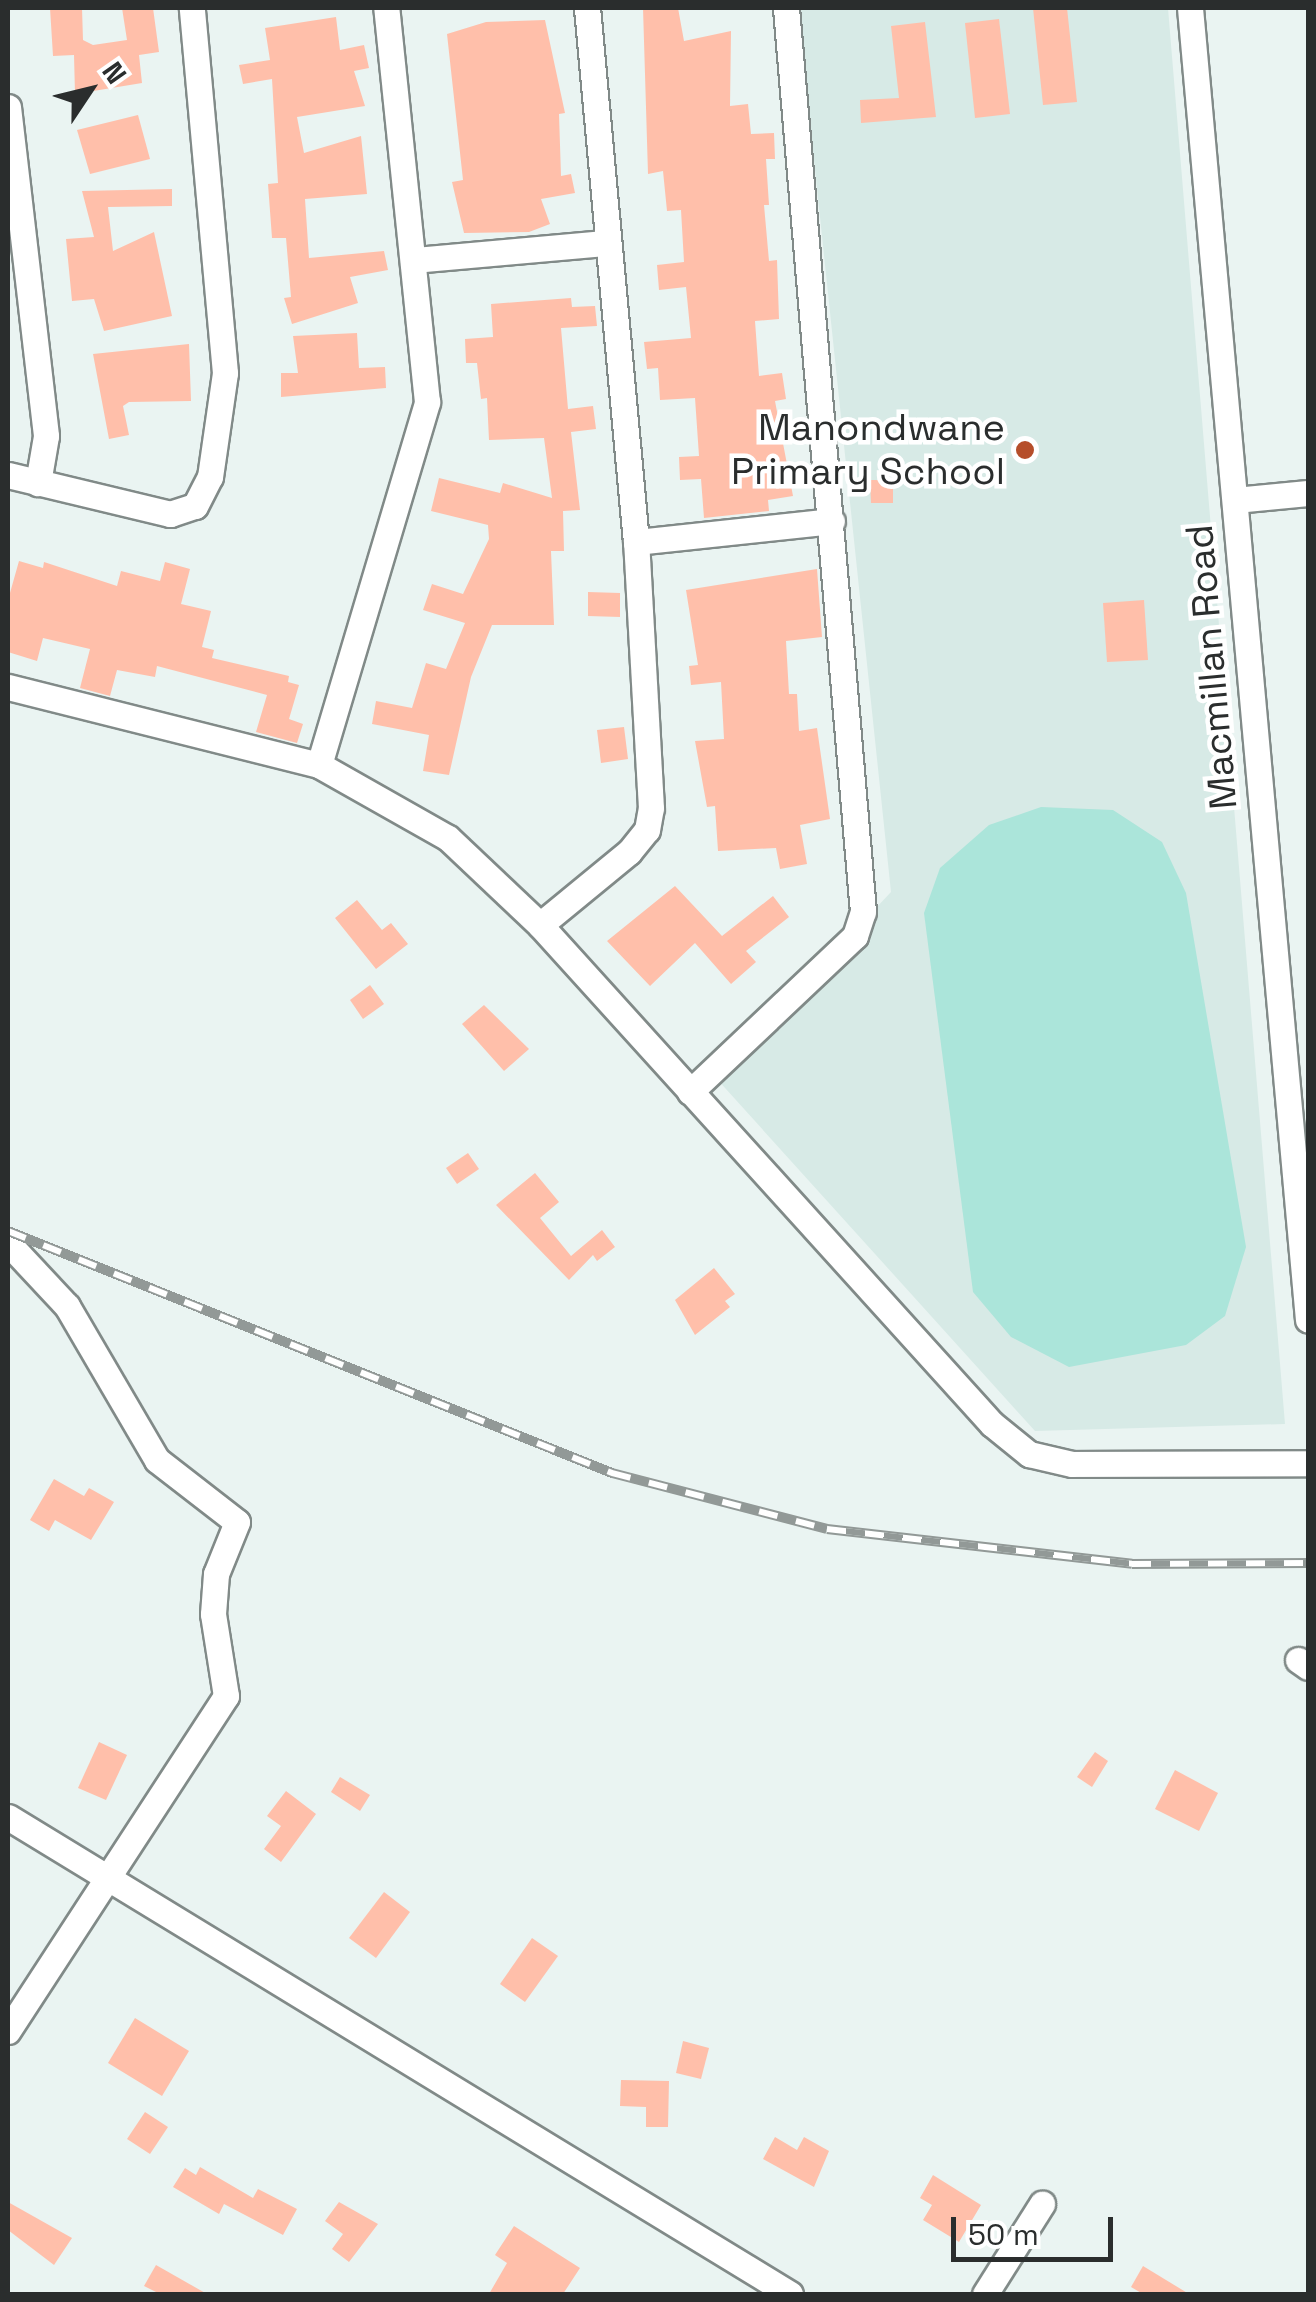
<!DOCTYPE html>
<html>
<head>
<meta charset="utf-8">
<style>
	body { margin:0 }
	#map { position:relative; width:1316px; height:2302px; overflow:hidden; background:#eaf4f2; font-family:"Space Grotesk",sans-serif }
	div>[style] { position:absolute }
	.built>* { inset:0; background:#d7eae6 }
	.green>* { inset:0; background:#abe5da }
	.building>* { inset:0; background:#ffbfaa }
	.roads { filter:drop-shadow(2px 0 #818a88) drop-shadow(-2px 0 #818a88) drop-shadow(0 2px #818a88) drop-shadow(0 -2px #818a88) }
	.street>* { height:25px; margin:-12.5px; padding:0 12.5px; transform-origin:12.5px; border-radius:12.5px; background:#fff }
	.rail>* { height:10px; margin-top:-5px; transform-origin:0; background:repeating-linear-gradient(90deg,#fff 0 19px,#929997 0 38px); box-sizing:border-box; border-block:2px solid #929997 }
	.dots>* { width:28px; height:28px; translate:-50% -50%; box-sizing:border-box; border:5px solid #fff; border-radius:50% }
	span { translate:-50% -50%; white-space:nowrap; text-align:center; line-height:1.15; -webkit-text-stroke:9px #fff; paint-order:stroke }
	.poi-label { font-size:38px; color:#2a2d2d }
	.right { translate:-100% -50%; text-align:right }
	.street-label { font-size:38px; color:#2a2d2d }
	.frame { position:absolute; inset:0; border:10px solid #2a2d2d; pointer-events:none }
	.north { position:absolute; left:40px; top:40px; width:100px; height:100px; -webkit-text-stroke:8px #fff; paint-order:stroke; rotate:55deg; font-size:28px; font-weight:700; line-height:40px; text-align:center; color:#2a2d2d }
	.north::after { content:''; display:block; margin:auto; width:35px; height:45px; background:#2a2d2d; clip-path:polygon(50% 0,100% 100%,50% 72%,0 100%) }
	.scale { position:absolute; left:951px; top:2217px; width:162px; height:45px; box-sizing:border-box; border:5px solid #2a2d2d; border-top:0; padding-left:12px; font-size:30px; line-height:35px; white-space:nowrap; color:#2a2d2d; -webkit-text-stroke:8px #fff; paint-order:stroke }
</style>
</head>
<body>
<div id="map">
	<div class="built">
		<i style="clip-path:polygon(798px 8px,1168px 8px,1285px 1424px,1035px 1431px,716px 1078px,891px 892px)"></i>
	</div>
	<div class="green">
		<i style="clip-path:polygon(1041px 807px,1113px 810px,1162px 842px,1186px 893px,1246px 1247px,1225px 1316px,1186px 1345px,1069px 1367px,1011px 1337px,973px 1292px,924px 913px,940px 868px,989px 825px)"></i>
	</div>
	<div class="building">
		<i style="clip-path:polygon(50px 8px,82px 8px,83px 40px,93px 45px,127px 40px,122px 8px,153px 8px,159px 52px,139px 55px,142px 83px,75px 94px,74px 55px,53px 56px)"></i>
		<i style="clip-path:polygon(643px 8px,678px 8px,684px 41px,731px 31px,730px 106px,748px 104px,751px 134px,774px 133px,775px 159px,766px 159px,769px 205px,764px 205px,769px 261px,777px 260px,779px 319px,755px 321px,759px 376px,782px 373px,786px 399px,775px 401px,793px 496px,768px 500px,769px 511px,704px 518px,701px 479px,680px 480px,679px 457px,699px 456px,695px 398px,660px 400px,658px 368px,647px 369px,644px 342px,691px 338px,686px 287px,659px 290px,657px 265px,684px 262px,681px 210px,667px 211px,663px 171px,648px 174px)"></i>
		<i style="clip-path:polygon(1033px 8px,1067px 8px,1077px 102px,1043px 105px)"></i>
		<i style="clip-path:polygon(336px 17px,340px 50px,364px 45px,369px 68px,354px 71px,365px 106px,297px 117px,304px 153px,361px 136px,367px 194px,305px 199px,309px 258px,384px 251px,388px 270px,350px 277px,358px 303px,292px 324px,284px 298px,291px 297px,286px 238px,272px 238px,268px 184px,278px 183px,272px 79px,243px 84px,239px 65px,270px 60px,265px 28px)"></i>
		<i style="clip-path:polygon(999px 19px,1010px 114px,975px 118px,965px 23px)"></i>
		<i style="clip-path:polygon(545px 20px,565px 113px,559px 114px,561px 176px,571px 174px,575px 193px,541px 199px,550px 224px,529px 232px,464px 233px,452px 182px,463px 180px,447px 34px,486px 22px)"></i>
		<i style="clip-path:polygon(925px 22px,936px 117px,861px 123px,860px 100px,899px 98px,891px 26px)"></i>
		<i style="clip-path:polygon(138px 115px,150px 159px,90px 174px,77px 130px)"></i>
		<i style="clip-path:polygon(172px 189px,172px 206px,108px 207px,113px 251px,154px 232px,172px 316px,104px 331px,94px 299px,72px 301px,66px 239px,94px 237px,82px 191px)"></i>
		<i style="clip-path:polygon(571px 298px,572px 307px,595px 306px,597px 326px,561px 328px,568px 409px,593px 406px,596px 429px,571px 432px,580px 510px,563px 511px,564px 551px,551px 551px,554px 625px,492px 625px,471px 677px,449px 775px,423px 771px,429px 735px,372px 724px,376px 701px,412px 708px,426px 663px,446px 669px,465px 623px,423px 610px,432px 584px,463px 594px,489px 539px,488px 525px,431px 511px,439px 478px,500px 493px,503px 483px,552px 498px,544px 438px,489px 440px,487px 398px,481px 399px,477px 363px,466px 363px,465px 339px,493px 337px,491px 304px)"></i>
		<i style="clip-path:polygon(357px 333px,359px 368px,385px 367px,386px 388px,281px 397px,281px 373px,298px 373px,293px 336px)"></i>
		<i style="clip-path:polygon(189px 344px,191px 401px,129px 402px,123px 406px,129px 435px,109px 439px,93px 354px)"></i>
		<i style="clip-path:polygon(870px 480px,893px 480px,893px 503px,871px 503px)"></i>
		<i style="clip-path:polygon(19px 561px,43px 568px,44px 562px,117px 586px,121px 571px,160px 581px,165px 562px,190px 569px,181px 604px,211px 611px,202px 647px,214px 650px,212px 658px,289px 676px,288px 682px,299px 685px,289px 719px,303px 724px,297px 743px,256px 732px,267px 695px,157px 666px,155px 677px,117px 670px,110px 696px,80px 688px,90px 649px,43px 638px,37px 661px,8px 652px,8px 600px)"></i>
		<i style="clip-path:polygon(817px 569px,822px 637px,786px 641px,789px 694px,797px 694px,799px 731px,817px 728px,830px 819px,800px 825px,807px 864px,780px 869px,776px 848px,718px 851px,715px 806px,707px 807px,695px 741px,724px 739px,721px 682px,691px 685px,689px 666px,698px 665px,686px 590px)"></i>
		<i style="clip-path:polygon(588px 592px,620px 593px,620px 617px,588px 616px)"></i>
		<i style="clip-path:polygon(1144px 600px,1148px 660px,1107px 662px,1103px 603px)"></i>
		<i style="clip-path:polygon(624px 727px,628px 759px,601px 763px,597px 730px)"></i>
		<i style="clip-path:polygon(675px 886px,722px 936px,773px 896px,789px 917px,746px 951px,756px 962px,731px 984px,695px 943px,650px 986px,607px 941px)"></i>
		<i style="clip-path:polygon(357px 900px,382px 930px,391px 923px,408px 944px,376px 969px,335px 918px)"></i>
		<i style="clip-path:polygon(370px 985px,384px 1004px,363px 1019px,350px 1000px)"></i>
		<i style="clip-path:polygon(484px 1005px,529px 1049px,504px 1071px,462px 1024px)"></i>
		<i style="clip-path:polygon(468px 1153px,479px 1169px,457px 1184px,446px 1168px)"></i>
		<i style="clip-path:polygon(535px 1173px,559px 1202px,540px 1218px,571px 1256px,602px 1230px,615px 1247px,597px 1261px,593px 1255px,569px 1280px,496px 1205px)"></i>
		<i style="clip-path:polygon(714px 1268px,735px 1294px,725px 1301px,730px 1307px,695px 1335px,675px 1300px)"></i>
		<i style="clip-path:polygon(54px 1479px,84px 1496px,89px 1488px,114px 1502px,91px 1540px,55px 1520px,49px 1531px,30px 1520px)"></i>
		<i style="clip-path:polygon(99px 1742px,127px 1755px,106px 1800px,78px 1788px)"></i>
		<i style="clip-path:polygon(1095px 1752px,1108px 1761px,1092px 1787px,1077px 1777px)"></i>
		<i style="clip-path:polygon(1175px 1770px,1218px 1793px,1199px 1831px,1155px 1809px)"></i>
		<i style="clip-path:polygon(340px 1777px,370px 1795px,360px 1811px,331px 1792px)"></i>
		<i style="clip-path:polygon(286px 1791px,316px 1814px,281px 1862px,264px 1849px,281px 1826px,267px 1816px)"></i>
		<i style="clip-path:polygon(384px 1892px,410px 1912px,376px 1958px,349px 1938px)"></i>
		<i style="clip-path:polygon(532px 1938px,558px 1956px,525px 2002px,500px 1984px)"></i>
		<i style="clip-path:polygon(135px 2018px,189px 2051px,162px 2096px,108px 2063px)"></i>
		<i style="clip-path:polygon(683px 2041px,709px 2048px,701px 2079px,676px 2073px)"></i>
		<i style="clip-path:polygon(621px 2080px,669px 2081px,668px 2127px,646px 2127px,646px 2107px,620px 2106px)"></i>
		<i style="clip-path:polygon(145px 2112px,168px 2127px,150px 2154px,127px 2139px)"></i>
		<i style="clip-path:polygon(775px 2137px,797px 2150px,804px 2137px,829px 2151px,814px 2187px,763px 2159px)"></i>
		<i style="clip-path:polygon(200px 2167px,253px 2198px,258px 2189px,297px 2209px,283px 2235px,224px 2204px,219px 2214px,173px 2187px,185px 2168px,196px 2175px)"></i>
		<i style="clip-path:polygon(933px 2175px,981px 2205px,959px 2242px,923px 2220px,932px 2205px,920px 2198px)"></i>
		<i style="clip-path:polygon(8px 2202px,72px 2238px,54px 2265px,8px 2230px)"></i>
		<i style="clip-path:polygon(339px 2202px,378px 2224px,349px 2262px,332px 2249px,343px 2234px,325px 2221px)"></i>
		<i style="clip-path:polygon(514px 2226px,580px 2268px,563px 2294px,489px 2294px,507px 2263px,495px 2255px)"></i>
		<i style="clip-path:polygon(156px 2265px,207px 2294px,160px 2294px,144px 2286px)"></i>
		<i style="clip-path:polygon(1143px 2266px,1189px 2294px,1143px 2294px,1131px 2287px)"></i>
	</div>
	<div class="roads">
		<div class="street">
			<i style="left:1190px;top:8px;width:1317px;rotate:84.86deg"></i>
			<i style="left:8px;top:107px;width:331px;rotate:83.4deg"></i>
			<i style="left:46px;top:436px;width:48px;rotate:99.7deg"></i>
			<i style="left:414px;top:260px;width:193px;rotate:-5.1deg"></i>
			<i style="left:8px;top:475px;width:167px;rotate:13.5deg"></i>
			<i style="left:170px;top:514px;width:26px;rotate:-18deg"></i>
			<i style="left:195px;top:506px;width:33px;rotate:-63deg"></i>
			<i style="left:210px;top:477px;width:105px;rotate:-81.8deg"></i>
			<i style="left:225px;top:373px;width:366px;rotate:-95.2deg"></i>
			<i style="left:1235px;top:500px;width:73px;rotate:-5.5deg"></i>
			<i style="left:636px;top:542px;width:197px;rotate:-6.1deg"></i>
			<i style="left:8px;top:687px;width:321px;rotate:14.1deg"></i>
			<i style="left:319px;top:765px;width:148px;rotate:29.5deg"></i>
			<i style="left:448px;top:838px;width:127px;rotate:43.4deg"></i>
			<i style="left:540px;top:925px;width:673px;rotate:47.83deg"></i>
			<i style="left:992px;top:1424px;width:48px;rotate:39deg"></i>
			<i style="left:1029px;top:1454px;width:44px;rotate:13.1deg"></i>
			<i style="left:1072px;top:1464px;width:236px;rotate:-0.2deg"></i>
			<i style="left:319px;top:765px;width:379px;rotate:-73.4deg"></i>
			<i style="left:427px;top:402px;width:396px;rotate:-95.9deg"></i>
			<i style="left:540px;top:925px;width:115px;rotate:-39.4deg"></i>
			<i style="left:629px;top:852px;width:28px;rotate:-51deg"></i>
			<i style="left:647px;top:830px;width:22px;rotate:-80deg"></i>
			<i style="left:651px;top:808px;width:266px;rotate:-93.2deg"></i>
			<i style="left:636px;top:542px;width:536px;rotate:-95.24deg"></i>
			<i style="left:690px;top:1092px;width:227px;rotate:-43.4deg"></i>
			<i style="left:855px;top:936px;width:25px;rotate:-72deg"></i>
			<i style="left:863px;top:912px;width:907px;rotate:-94.87deg"></i>
			<i style="left:8px;top:1243px;width:86px;rotate:46.9deg"></i>
			<i style="left:67px;top:1306px;width:178px;rotate:59.7deg"></i>
			<i style="left:157px;top:1460px;width:101px;rotate:37.8deg"></i>
			<i style="left:237px;top:1522px;width:56px;rotate:112deg"></i>
			<i style="left:216px;top:1574px;width:40px;rotate:94.3deg"></i>
			<i style="left:213px;top:1614px;width:83px;rotate:81deg"></i>
			<i style="left:226px;top:1696px;width:400px;rotate:123.1deg"></i>
			<i style="left:1298px;top:1660px;width:12px;rotate:35deg"></i>
			<i style="left:8px;top:1817px;width:916px;rotate:31.38deg"></i>
			<i style="left:985px;top:2294px;width:107px;rotate:-57.7deg"></i>
		</div>
	</div>
	<div class="rail">
		<i style="left:8px;top:1231px;width:651px;rotate:21.83deg"></i>
		<i style="left:612px;top:1473px;width:222px;rotate:14.6deg"></i>
		<i style="left:827px;top:1529px;width:307px;rotate:6.5deg"></i>
		<i style="left:1132px;top:1564px;width:176px;rotate:-0.3deg"></i>
	</div>
	<div class="dots">
		<i style="left:1025px;top:450px;background:#b54e2a"></i>
	</div>
	<div class="poi-label">
		<span class="right" style="left:1005px;top:450px">Manondwane<br>Primary School</span>
	</div>
	<div class="street-label">
		<span style="left:1212px;top:667px;rotate:-95deg">Macmillan Road</span>
	</div>
	<div class="frame"></div>
	<div class="north">N</div>
	<div class="scale">50 m</div>
</div>
</body>
</html>
